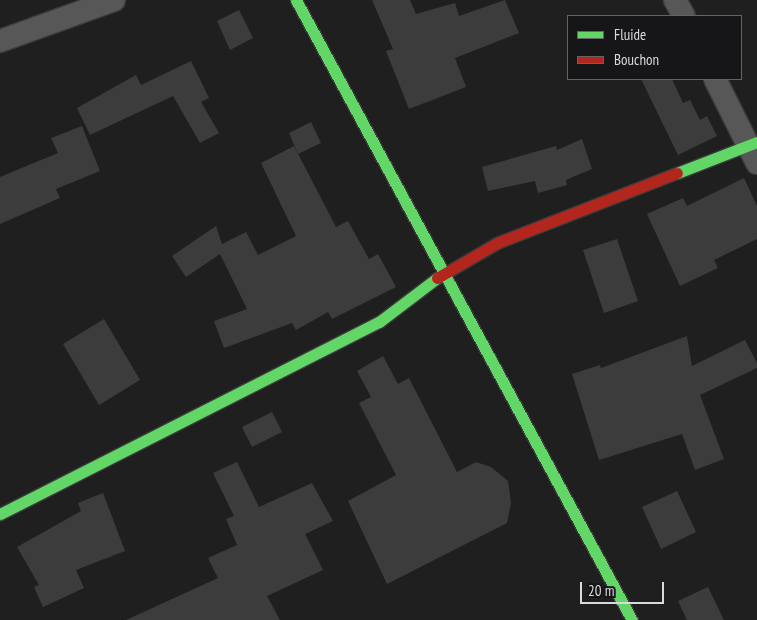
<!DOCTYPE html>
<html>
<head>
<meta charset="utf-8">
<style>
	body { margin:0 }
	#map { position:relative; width:757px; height:620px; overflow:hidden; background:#1f1f20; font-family:"PT Sans Narrow",sans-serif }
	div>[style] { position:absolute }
	.building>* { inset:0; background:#3c3c3d }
	.roads { filter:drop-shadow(1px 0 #3b3b3b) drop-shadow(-1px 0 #3b3b3b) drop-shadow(0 1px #3b3b3b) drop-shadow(0 -1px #3b3b3b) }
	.street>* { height:22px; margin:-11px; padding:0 11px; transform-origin:11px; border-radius:11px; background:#575758 }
	.fast>* { height:11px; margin:-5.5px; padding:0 5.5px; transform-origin:5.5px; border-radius:5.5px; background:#63d668 }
	.jam>* { height:11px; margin:-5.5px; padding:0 5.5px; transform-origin:5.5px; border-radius:5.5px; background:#b3261e }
	span { translate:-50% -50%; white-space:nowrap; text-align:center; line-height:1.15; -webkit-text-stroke:5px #161517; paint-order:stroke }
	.legend { position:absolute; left:567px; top:15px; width:175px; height:65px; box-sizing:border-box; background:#161517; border:1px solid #646365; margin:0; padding:6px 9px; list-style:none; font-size:15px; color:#dad9db }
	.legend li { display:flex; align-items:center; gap:10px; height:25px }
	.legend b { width:25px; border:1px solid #646365 }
	.scale { position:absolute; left:580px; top:582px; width:84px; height:22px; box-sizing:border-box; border:2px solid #dad9db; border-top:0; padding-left:6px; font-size:15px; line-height:18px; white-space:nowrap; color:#dad9db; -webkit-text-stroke:4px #161517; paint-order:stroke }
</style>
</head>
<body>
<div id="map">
	<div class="building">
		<i style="clip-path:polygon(372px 0,410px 0,416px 14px,455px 3px,459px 16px,505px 0,519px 33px,455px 58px,466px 87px,409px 109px,386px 51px,393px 49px)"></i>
		<i style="clip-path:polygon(239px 10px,253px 38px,230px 50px,217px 21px)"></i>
		<i style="clip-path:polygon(191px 61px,209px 98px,201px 102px,219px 133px,200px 143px,173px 96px,90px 135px,77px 108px,136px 75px,141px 85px)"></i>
		<i style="clip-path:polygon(641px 79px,672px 79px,683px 103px,690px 100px,700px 120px,707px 116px,717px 136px,678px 155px)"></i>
		<i style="clip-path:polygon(311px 122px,321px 143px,298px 154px,289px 133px)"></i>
		<i style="clip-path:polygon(82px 126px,100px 171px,56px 189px,60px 198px,0 224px,0 177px,58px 153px,51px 138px)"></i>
		<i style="clip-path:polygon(582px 139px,592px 169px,566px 180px,567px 185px,538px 193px,535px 181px,488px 191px,482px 167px,556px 146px,557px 150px)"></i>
		<i style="clip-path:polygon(294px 146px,336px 227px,348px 221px,369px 259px,378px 254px,396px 287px,332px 319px,328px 312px,296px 330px,292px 323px,224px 348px,214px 321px,247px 309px,220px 254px,186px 277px,172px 256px,216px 226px,222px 244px,246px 232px,258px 255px,296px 236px,261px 163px)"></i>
		<i style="clip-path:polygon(744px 178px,757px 206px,757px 239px,714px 260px,718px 268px,680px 286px,647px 214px,683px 198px,687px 206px)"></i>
		<i style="clip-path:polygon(617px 239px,638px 301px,604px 313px,583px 250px)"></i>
		<i style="clip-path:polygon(104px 319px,140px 380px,99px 405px,63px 344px)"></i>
		<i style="clip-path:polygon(687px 336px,692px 366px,745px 340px,757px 363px,757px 368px,700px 395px,724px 459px,695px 470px,682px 434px,599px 460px,572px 374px,600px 365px,601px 368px)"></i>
		<i style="clip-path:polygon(383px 356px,398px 384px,409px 378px,457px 472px,476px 462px,491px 467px,508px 481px,511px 503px,507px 523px,387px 584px,348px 501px,396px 475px,359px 403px,371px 397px,357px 371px)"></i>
		<i style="clip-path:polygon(272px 412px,282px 432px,252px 447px,242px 427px)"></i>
		<i style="clip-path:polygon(237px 462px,259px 507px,312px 483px,333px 521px,305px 534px,323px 570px,267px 596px,280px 620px,126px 620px,218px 578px,208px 558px,237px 545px,226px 519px,234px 516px,213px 473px)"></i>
		<i style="clip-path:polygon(677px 491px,696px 532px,661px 549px,642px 507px)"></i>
		<i style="clip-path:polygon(103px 493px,125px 551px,76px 570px,84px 588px,43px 607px,34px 587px,39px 585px,17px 547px,81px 511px,78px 503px)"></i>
		<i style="clip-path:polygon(708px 587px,724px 620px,687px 620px,678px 601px)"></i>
	</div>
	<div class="roads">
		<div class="street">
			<i style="left:675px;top:0;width:18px;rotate:61deg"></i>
			<i style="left:0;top:41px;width:121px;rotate:-19.8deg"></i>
			<i style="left:715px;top:79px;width:94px;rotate:63.4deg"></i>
		</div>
		<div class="fast">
			<i style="left:296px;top:0;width:705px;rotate:61.55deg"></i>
			<i style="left:677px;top:173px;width:86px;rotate:-21.2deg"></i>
			<i style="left:0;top:514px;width:425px;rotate:-26.9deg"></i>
			<i style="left:379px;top:322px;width:73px;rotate:-37.2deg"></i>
		</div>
		<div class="jam">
			<i style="left:437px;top:278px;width:69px;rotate:-30.3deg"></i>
			<i style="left:497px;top:243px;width:193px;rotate:-21.3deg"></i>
		</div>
	</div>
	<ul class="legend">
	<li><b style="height:6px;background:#63d668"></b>Fluide</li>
	<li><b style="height:6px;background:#b3261e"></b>Bouchon</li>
	</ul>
	<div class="scale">20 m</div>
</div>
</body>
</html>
